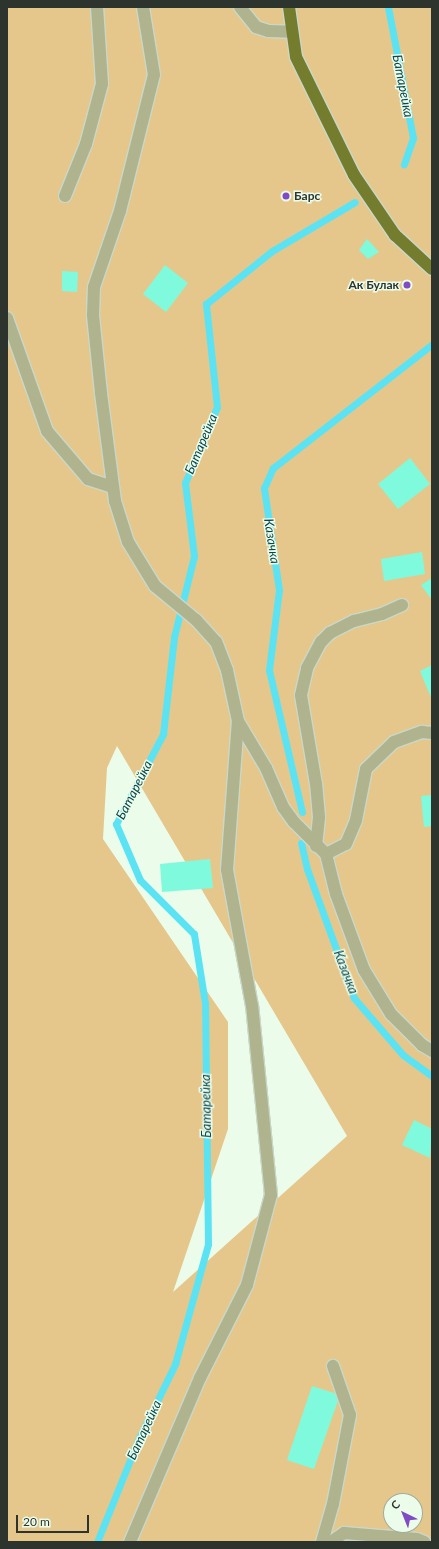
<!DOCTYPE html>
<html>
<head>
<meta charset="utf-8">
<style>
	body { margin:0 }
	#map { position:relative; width:439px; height:1549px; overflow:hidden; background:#ebfceb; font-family:Lato,sans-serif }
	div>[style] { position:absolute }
	.green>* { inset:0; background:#e6c78b }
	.stream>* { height:7px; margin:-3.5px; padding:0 3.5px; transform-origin:3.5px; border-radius:3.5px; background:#5be3f4 }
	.building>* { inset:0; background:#7ffadd }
	.roads { filter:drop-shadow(1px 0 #c9d8c9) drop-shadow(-1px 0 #c9d8c9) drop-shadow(0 1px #c9d8c9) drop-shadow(0 -1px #c9d8c9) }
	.minor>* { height:12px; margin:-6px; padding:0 6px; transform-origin:6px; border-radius:6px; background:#afb48e }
	.major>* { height:12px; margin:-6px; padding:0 6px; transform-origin:6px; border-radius:6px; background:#747c2e }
	.dots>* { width:11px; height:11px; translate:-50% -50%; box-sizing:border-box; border:2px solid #ebfceb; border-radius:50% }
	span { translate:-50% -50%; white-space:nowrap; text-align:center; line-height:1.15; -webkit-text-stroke:3px #ebfceb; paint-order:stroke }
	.poi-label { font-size:12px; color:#2d342d; font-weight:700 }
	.left { translate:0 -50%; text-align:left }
	.right { translate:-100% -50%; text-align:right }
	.water-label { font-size:13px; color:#06464d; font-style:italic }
	.frame { position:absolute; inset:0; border:8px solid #2d342d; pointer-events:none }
	.north { position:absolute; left:383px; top:1493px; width:40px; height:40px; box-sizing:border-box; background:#ebfceb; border:1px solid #9fac9f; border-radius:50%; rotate:317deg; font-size:11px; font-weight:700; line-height:16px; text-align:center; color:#2d342d }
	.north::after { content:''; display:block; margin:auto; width:14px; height:18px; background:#7f4cc4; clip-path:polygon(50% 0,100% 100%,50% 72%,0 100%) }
	.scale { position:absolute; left:16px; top:1515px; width:73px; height:18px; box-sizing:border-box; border:2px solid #2d342d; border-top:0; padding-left:5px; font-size:12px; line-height:14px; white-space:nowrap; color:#2d342d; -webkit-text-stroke:3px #ebfceb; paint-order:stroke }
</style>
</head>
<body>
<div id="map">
	<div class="green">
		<i style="clip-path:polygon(evenodd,7px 7px,432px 7px,432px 1542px,7px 1542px,7px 7px,117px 746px,347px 1136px,173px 1292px,228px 1129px,228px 1022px,103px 839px,107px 768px,117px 746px,7px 7px,391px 1501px,415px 1501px,415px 1525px,391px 1525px,391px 1501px)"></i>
	</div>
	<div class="stream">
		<i style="left:388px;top:7px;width:133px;rotate:79.2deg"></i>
		<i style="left:413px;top:138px;width:28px;rotate:109deg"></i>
		<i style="left:302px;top:812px;width:146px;rotate:-103.1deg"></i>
		<i style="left:269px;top:670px;width:81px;rotate:-82.9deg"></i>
		<i style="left:279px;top:590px;width:103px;rotate:-98.4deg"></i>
		<i style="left:264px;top:488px;width:22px;rotate:-66deg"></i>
		<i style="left:273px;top:468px;width:202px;rotate:-37.9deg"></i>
		<i style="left:301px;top:843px;width:27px;rotate:77deg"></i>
		<i style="left:307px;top:869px;width:137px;rotate:70deg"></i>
		<i style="left:354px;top:998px;width:75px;rotate:49.3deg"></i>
		<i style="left:403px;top:1055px;width:36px;rotate:36deg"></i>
		<i style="left:97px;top:1542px;width:110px;rotate:-68.1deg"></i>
		<i style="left:138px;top:1440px;width:85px;rotate:-64deg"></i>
		<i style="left:175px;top:1364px;width:124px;rotate:-74.6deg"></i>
		<i style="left:208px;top:1244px;width:241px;rotate:-90.7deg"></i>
		<i style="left:205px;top:1003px;width:70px;rotate:-99.1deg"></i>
		<i style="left:194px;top:934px;width:76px;rotate:-135deg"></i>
		<i style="left:140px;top:880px;width:61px;rotate:-113.2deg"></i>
		<i style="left:116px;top:824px;width:102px;rotate:-62.4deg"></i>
		<i style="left:163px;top:734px;width:98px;rotate:-83.5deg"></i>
		<i style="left:174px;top:637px;width:83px;rotate:-76.1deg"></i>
		<i style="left:194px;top:556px;width:74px;rotate:-97deg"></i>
		<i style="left:185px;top:483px;width:82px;rotate:-67.2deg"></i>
		<i style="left:217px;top:407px;width:104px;rotate:-96.1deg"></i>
		<i style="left:206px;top:304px;width:85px;rotate:-38.8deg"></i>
		<i style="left:272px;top:251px;width:96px;rotate:-30.6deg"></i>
	</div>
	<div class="building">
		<i style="clip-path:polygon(367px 239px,379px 252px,368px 259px,359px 250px)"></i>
		<i style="clip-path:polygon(165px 265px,188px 283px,166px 312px,143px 294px)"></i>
		<i style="clip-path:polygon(62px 271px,78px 272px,77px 292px,62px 291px)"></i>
		<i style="clip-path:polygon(410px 458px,430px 484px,398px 509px,378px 484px)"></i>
		<i style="clip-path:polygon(422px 552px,425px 574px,384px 581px,381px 559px)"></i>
		<i style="clip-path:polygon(432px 578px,432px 600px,421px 585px)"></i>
		<i style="clip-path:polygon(432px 665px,432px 700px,420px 671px)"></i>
		<i style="clip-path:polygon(432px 795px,432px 826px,424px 827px,421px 796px)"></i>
		<i style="clip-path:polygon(210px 859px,213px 888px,162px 892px,160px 864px)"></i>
		<i style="clip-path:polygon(414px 1120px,432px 1129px,430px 1158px,402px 1145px)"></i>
		<i style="clip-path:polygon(312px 1386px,340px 1395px,314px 1469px,287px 1460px)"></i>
	</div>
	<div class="roads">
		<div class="minor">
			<i style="left:240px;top:7px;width:26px;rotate:51deg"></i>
			<i style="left:256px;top:27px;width:13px;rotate:18deg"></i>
			<i style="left:268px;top:31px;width:24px;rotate:2deg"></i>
			<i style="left:65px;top:196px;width:56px;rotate:-68deg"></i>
			<i style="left:86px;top:144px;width:62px;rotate:-75.1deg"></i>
			<i style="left:102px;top:84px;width:77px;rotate:-93.7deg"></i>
			<i style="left:7px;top:318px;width:120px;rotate:70.5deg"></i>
			<i style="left:47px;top:431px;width:63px;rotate:49.5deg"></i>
			<i style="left:88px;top:479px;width:26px;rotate:18deg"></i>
			<i style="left:238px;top:721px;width:55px;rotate:59.2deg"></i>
			<i style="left:266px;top:768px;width:43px;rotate:66.4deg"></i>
			<i style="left:283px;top:807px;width:19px;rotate:54deg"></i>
			<i style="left:294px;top:822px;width:45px;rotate:45deg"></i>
			<i style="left:326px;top:854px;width:22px;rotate:-27deg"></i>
			<i style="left:346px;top:844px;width:26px;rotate:-67deg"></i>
			<i style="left:356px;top:820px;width:52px;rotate:-78.9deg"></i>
			<i style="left:366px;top:769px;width:39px;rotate:-44deg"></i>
			<i style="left:394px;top:742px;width:30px;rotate:-20deg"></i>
			<i style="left:422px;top:732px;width:10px;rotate:6deg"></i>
			<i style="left:316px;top:846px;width:29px;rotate:-84deg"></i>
			<i style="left:319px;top:817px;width:33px;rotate:-95deg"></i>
			<i style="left:316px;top:784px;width:90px;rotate:-99.6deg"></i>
			<i style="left:301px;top:695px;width:28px;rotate:-77deg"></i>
			<i style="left:307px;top:668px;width:30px;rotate:-62deg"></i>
			<i style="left:321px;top:642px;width:13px;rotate:-45deg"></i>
			<i style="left:330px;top:633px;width:27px;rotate:-27deg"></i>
			<i style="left:354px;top:621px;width:29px;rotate:-14deg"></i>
			<i style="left:382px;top:614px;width:22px;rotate:-24deg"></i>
			<i style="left:326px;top:854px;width:41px;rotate:76deg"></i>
			<i style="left:336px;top:894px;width:81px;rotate:69.8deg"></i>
			<i style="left:364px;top:970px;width:52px;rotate:58.5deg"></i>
			<i style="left:391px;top:1014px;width:44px;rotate:45deg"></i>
			<i style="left:422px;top:1045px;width:12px;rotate:31deg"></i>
			<i style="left:130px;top:1542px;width:178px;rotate:-66.9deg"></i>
			<i style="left:200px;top:1378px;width:104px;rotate:-63.2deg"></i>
			<i style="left:247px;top:1285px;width:93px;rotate:-75.1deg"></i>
			<i style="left:271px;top:1195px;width:190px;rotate:-95.7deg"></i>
			<i style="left:252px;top:1006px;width:138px;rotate:-100.4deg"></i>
			<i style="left:227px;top:870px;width:149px;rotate:-85.8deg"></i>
			<i style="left:238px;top:721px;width:52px;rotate:-102.2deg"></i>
			<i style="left:227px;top:670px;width:30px;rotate:-111deg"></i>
			<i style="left:216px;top:642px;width:30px;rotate:-132deg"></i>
			<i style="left:196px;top:620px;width:53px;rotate:-140.3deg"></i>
			<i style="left:155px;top:586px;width:52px;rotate:-121.5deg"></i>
			<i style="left:128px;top:542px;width:43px;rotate:-107.6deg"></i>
			<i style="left:115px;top:501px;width:109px;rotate:-97.4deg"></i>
			<i style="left:101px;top:393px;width:78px;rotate:-95.9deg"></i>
			<i style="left:93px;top:315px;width:28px;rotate:-88deg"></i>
			<i style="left:94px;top:287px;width:80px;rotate:-71.1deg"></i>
			<i style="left:120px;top:211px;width:140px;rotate:-76deg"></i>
			<i style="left:154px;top:75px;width:69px;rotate:-99.2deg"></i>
			<i style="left:322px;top:1542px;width:40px;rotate:-74deg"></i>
			<i style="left:333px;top:1504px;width:91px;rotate:-79.2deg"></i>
			<i style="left:350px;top:1415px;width:52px;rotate:-109.1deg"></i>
			<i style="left:331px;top:1542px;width:16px;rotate:-35deg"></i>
			<i style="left:344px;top:1533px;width:73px;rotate:4.7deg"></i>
			<i style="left:417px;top:1539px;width:8px;rotate:23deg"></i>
		</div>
		<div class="major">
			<i style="left:289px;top:7px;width:50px;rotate:82deg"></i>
			<i style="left:296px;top:57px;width:131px;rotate:63.8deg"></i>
			<i style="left:354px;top:175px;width:73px;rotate:55.7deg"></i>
			<i style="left:395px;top:235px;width:50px;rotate:42.6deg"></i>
		</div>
	</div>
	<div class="dots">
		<i style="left:286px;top:196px;background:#7f4cc4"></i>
		<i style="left:407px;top:285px;background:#7f4cc4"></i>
	</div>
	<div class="poi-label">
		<span class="left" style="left:294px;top:196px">Барс</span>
		<span class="right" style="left:399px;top:285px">Ак Булак</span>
	</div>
	<div class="water-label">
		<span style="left:403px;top:86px;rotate:79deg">Батарейка</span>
		<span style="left:201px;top:444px;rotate:-67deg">Батарейка</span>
		<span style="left:272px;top:541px;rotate:81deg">Казачка</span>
		<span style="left:134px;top:790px;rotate:-63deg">Батарейка</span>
		<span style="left:346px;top:972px;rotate:69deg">Казачка</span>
		<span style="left:206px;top:1106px;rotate:-91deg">Батарейка</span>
		<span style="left:144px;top:1430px;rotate:-65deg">Батарейка</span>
	</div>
	<div class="frame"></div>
	<div class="north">С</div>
	<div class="scale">20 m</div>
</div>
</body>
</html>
